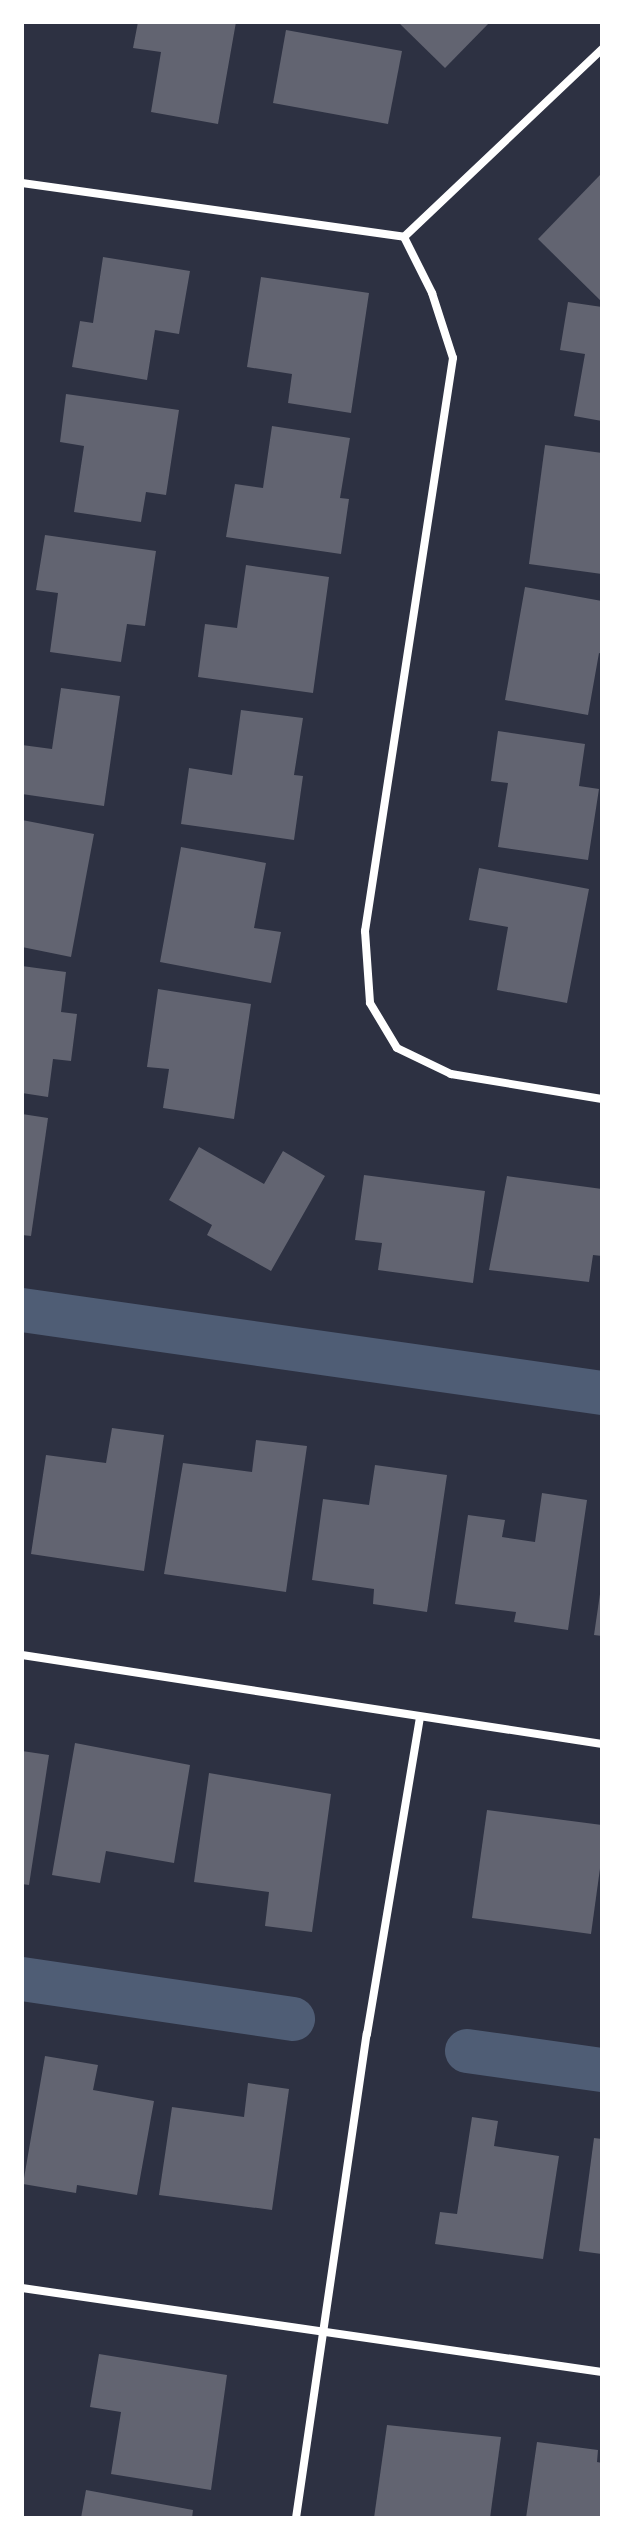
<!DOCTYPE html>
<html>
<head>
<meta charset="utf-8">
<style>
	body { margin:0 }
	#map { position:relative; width:624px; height:2540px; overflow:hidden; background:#2d3142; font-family:Jost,sans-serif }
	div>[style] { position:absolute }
	.canal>* { height:44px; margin:-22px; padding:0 22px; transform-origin:22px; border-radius:22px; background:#4f5d75 }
	.building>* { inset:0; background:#626471 }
	.minor>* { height:8px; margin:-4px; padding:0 4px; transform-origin:4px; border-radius:4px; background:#fff }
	span { translate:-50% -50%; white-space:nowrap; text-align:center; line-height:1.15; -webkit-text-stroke:8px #fff; paint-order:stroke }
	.frame { position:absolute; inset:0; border:24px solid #fff; pointer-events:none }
</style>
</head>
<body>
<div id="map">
	<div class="canal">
		<i style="left:22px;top:1310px;width:586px;rotate:8.14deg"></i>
		<i style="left:22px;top:1979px;width:274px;rotate:8.4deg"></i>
		<i style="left:467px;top:2051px;width:136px;rotate:8deg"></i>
	</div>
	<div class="building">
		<i style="clip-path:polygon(138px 22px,236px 22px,218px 124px,151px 112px,161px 52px,133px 48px)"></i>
		<i style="clip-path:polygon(398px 22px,490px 22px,445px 68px)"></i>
		<i style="clip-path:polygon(286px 30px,402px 51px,388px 124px,273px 103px)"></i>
		<i style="clip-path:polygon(602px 173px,602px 302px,538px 239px)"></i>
		<i style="clip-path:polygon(103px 257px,190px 271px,179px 334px,155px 330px,147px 380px,72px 367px,80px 321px,93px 323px)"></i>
		<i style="clip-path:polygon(261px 277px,369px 293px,351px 413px,288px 403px,292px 374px,247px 367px)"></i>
		<i style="clip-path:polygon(568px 302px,602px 307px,602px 421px,574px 416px,585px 354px,560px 350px)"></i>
		<i style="clip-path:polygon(66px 394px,179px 410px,166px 495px,146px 492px,141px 522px,74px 512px,84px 446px,60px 442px)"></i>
		<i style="clip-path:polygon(272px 426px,350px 438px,340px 498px,349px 499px,341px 554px,226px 537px,235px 484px,263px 488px)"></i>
		<i style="clip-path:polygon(545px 445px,602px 453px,602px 574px,529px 564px)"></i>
		<i style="clip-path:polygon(45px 535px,156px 551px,145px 626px,127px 624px,121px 662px,50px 652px,58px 593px,36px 590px)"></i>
		<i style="clip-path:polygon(246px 565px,329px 577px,313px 693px,198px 677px,205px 624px,237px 628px)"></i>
		<i style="clip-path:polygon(525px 587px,602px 601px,602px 654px,599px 653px,588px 715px,505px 700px)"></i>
		<i style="clip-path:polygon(61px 688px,120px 696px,104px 806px,22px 794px,22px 745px,52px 749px)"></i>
		<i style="clip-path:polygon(241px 710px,303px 718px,294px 775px,303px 776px,294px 840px,181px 824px,189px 768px,232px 775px)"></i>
		<i style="clip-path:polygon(498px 731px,585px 744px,579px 786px,599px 789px,588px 860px,498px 847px,508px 783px,491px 781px)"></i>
		<i style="clip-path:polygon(22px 820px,94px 834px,71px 957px,22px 947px)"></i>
		<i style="clip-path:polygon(181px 847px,266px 863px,254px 928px,281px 932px,271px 983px,160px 962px)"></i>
		<i style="clip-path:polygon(479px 868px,589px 889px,567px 1003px,497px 990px,508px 927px,469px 920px)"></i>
		<i style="clip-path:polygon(22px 966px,66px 972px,61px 1012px,77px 1014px,71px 1061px,53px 1059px,48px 1097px,22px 1093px)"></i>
		<i style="clip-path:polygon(158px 989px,251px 1004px,234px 1119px,163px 1108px,169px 1069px,147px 1067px)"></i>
		<i style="clip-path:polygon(22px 1114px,48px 1118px,31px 1236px,22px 1235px)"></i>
		<i style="clip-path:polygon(199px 1147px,264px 1184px,283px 1151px,325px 1176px,271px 1271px,207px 1235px,212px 1225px,169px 1200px)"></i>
		<i style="clip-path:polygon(364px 1175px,485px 1191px,473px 1283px,378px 1270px,382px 1243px,355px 1240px)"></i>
		<i style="clip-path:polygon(507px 1176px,602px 1189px,602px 1256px,593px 1255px,589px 1282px,489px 1270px)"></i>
		<i style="clip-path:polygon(112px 1428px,164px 1435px,144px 1571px,31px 1554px,46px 1455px,106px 1463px)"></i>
		<i style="clip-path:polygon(256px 1440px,307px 1446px,286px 1592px,164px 1574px,183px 1463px,252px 1472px)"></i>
		<i style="clip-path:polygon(375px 1465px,447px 1475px,427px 1612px,373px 1604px,374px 1589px,312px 1580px,323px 1499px,369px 1505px)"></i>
		<i style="clip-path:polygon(542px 1493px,587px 1500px,568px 1630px,514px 1622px,516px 1612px,455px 1604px,468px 1515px,505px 1520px,502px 1537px,535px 1542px)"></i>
		<i style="clip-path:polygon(600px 1594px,602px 1594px,602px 1636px,594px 1635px)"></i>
		<i style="clip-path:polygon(75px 1743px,190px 1765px,174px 1863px,106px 1851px,100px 1883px,52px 1875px)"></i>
		<i style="clip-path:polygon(22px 1751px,49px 1755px,29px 1885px,22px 1884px)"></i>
		<i style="clip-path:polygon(209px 1773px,331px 1794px,312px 1932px,265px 1926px,269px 1892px,194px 1882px)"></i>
		<i style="clip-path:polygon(487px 1810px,602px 1825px,602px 1854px,591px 1934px,472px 1918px)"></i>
		<i style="clip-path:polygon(45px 2056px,98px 2065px,93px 2090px,154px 2101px,137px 2195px,77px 2185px,76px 2193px,23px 2184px)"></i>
		<i style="clip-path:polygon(248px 2083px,289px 2089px,272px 2210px,159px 2195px,172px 2107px,244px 2117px)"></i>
		<i style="clip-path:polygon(472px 2117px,498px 2121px,494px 2146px,559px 2156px,543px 2259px,435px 2244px,440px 2212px,457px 2214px)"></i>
		<i style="clip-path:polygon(594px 2138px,602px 2139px,602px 2254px,579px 2251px)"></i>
		<i style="clip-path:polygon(99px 2354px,227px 2375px,211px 2490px,111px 2474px,121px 2412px,90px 2407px)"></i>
		<i style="clip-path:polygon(387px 2425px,501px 2437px,490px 2518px,374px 2518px)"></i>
		<i style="clip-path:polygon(537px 2442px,598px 2450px,597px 2462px,602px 2463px,602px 2518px,526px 2518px)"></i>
		<i style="clip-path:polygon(86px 2490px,193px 2510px,192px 2518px,81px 2518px)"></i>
	</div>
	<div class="minor">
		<i style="left:22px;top:183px;width:386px;rotate:8deg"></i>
		<i style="left:404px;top:237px;width:63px;rotate:63.4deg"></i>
		<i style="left:432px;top:293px;width:68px;rotate:72.1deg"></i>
		<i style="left:453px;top:358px;width:580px;rotate:98.73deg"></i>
		<i style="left:365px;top:931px;width:72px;rotate:86deg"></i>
		<i style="left:370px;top:1003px;width:52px;rotate:59deg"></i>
		<i style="left:397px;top:1048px;width:60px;rotate:25.7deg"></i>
		<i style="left:451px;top:1074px;width:153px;rotate:9.4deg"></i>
		<i style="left:404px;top:237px;width:273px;rotate:-43.5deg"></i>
		<i style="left:22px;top:1655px;width:587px;rotate:8.72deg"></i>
		<i style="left:22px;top:2288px;width:586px;rotate:8.24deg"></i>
		<i style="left:296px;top:2518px;width:489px;rotate:-81.7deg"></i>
		<i style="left:367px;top:2034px;width:320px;rotate:-80.5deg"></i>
	</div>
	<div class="frame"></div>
</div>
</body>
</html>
